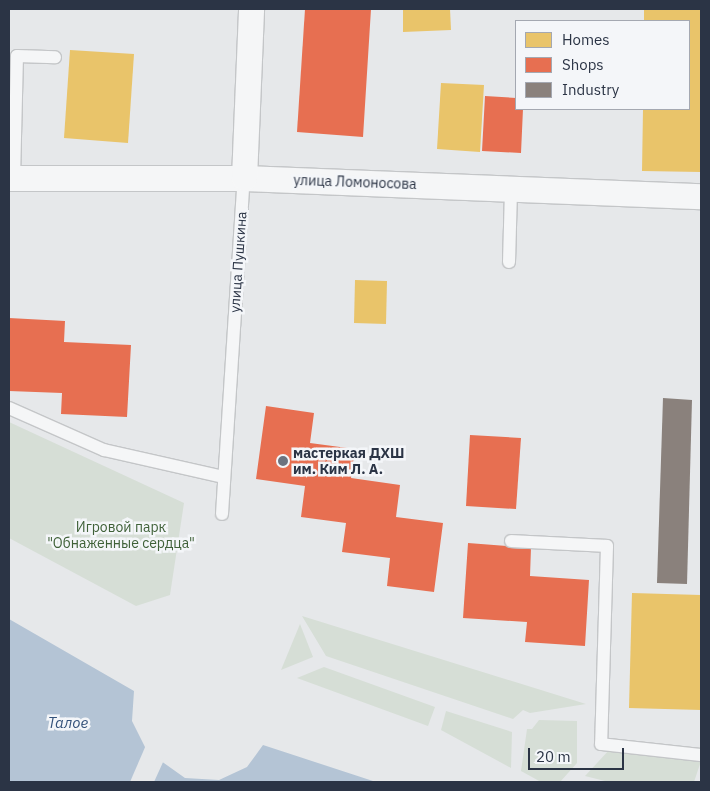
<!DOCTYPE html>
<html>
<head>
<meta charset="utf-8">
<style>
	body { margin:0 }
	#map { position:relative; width:710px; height:791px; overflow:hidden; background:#e6e8ea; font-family:"IBM Plex Sans",sans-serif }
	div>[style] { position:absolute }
	.green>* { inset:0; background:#d6ded6 }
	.water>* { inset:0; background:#b4c4d5 }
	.pier>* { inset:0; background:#e6e8ea }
	.homes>* { inset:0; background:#e9c46a }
	.shops>* { inset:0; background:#e76f51 }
	.industry>* { inset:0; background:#8a817c }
	.roads { filter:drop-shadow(1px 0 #c4c6c8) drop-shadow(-1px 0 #c4c6c8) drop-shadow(0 1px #c4c6c8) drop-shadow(0 -1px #c4c6c8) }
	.lane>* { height:12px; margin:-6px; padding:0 6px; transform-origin:6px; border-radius:6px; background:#f5f6f7 }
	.street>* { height:25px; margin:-12.5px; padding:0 12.5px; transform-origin:12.5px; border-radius:12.5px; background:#f5f6f7 }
	.dots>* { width:14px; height:14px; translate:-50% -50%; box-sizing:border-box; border:2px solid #f4f6f9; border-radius:50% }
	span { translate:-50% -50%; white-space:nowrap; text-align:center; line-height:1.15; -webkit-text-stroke:5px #f4f6f9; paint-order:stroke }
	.street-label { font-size:14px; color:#2b3445 }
	.poi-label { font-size:14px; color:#2b3445; font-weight:700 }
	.left { translate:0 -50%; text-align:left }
	.park-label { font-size:14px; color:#3f6138 }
	.water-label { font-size:15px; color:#34527a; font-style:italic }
	.frame { position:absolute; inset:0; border:10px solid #2b3445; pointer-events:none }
	.legend { position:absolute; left:515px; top:20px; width:175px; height:90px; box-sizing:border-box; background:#f4f6f9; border:1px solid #a4a8b1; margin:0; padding:6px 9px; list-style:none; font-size:15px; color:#2b3445 }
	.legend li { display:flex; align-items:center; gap:10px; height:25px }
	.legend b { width:25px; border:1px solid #a4a8b1 }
	.scale { position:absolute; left:528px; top:748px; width:96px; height:22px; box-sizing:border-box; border:2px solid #2b3445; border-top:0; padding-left:6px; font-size:15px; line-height:18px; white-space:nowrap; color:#2b3445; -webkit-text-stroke:4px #f4f6f9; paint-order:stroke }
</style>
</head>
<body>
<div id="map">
	<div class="green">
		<i style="clip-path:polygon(9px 422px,184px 503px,170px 595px,136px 606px,9px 538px)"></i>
		<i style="clip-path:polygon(302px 616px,586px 704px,530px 713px,523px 710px,513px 719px,326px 656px)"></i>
		<i style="clip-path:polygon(300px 624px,313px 657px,281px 670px)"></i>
		<i style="clip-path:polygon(324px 667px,435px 707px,428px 726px,297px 678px)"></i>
		<i style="clip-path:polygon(446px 711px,512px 732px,511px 768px,441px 730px)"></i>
		<i style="clip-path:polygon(539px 720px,577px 721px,577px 763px,560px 782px,541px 782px,521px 771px,527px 729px,532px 729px)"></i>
		<i style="clip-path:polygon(610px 749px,701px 761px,694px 782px,609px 782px,585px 776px)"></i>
	</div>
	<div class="water">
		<i style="clip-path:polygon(9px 619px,134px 691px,132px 721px,147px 751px,185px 778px,219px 780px,247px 767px,263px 745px,376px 782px,9px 782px)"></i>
	</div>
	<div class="pier">
		<i style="clip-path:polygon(146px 745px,164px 760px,154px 782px,130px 782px)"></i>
	</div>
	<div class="homes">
		<i style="clip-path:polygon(403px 9px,450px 9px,451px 30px,403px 32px)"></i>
		<i style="clip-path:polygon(644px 9px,701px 9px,701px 172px,642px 171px,643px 109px,689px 109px,689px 21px,644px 21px)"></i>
		<i style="clip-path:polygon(70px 50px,134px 54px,128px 143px,64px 138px)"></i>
		<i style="clip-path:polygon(441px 83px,484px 85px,480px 152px,437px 149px)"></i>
		<i style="clip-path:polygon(355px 280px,387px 281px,386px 324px,354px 323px)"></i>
		<i style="clip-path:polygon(632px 593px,701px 595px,701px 710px,629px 708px)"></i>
	</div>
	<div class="shops">
		<i style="clip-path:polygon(305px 9px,371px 9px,363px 137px,297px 132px)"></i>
		<i style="clip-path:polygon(485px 96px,516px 98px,516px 109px,523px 109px,521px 153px,482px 151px)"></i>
		<i style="clip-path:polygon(9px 318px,65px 321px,64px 342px,131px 345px,127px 417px,61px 414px,62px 393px,9px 391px)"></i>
		<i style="clip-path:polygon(266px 406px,314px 413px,310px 443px,355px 449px,351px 478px,400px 485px,396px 517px,443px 523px,434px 592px,387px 586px,390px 558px,342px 552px,346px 523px,301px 517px,305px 486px,256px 479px)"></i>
		<i style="clip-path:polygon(470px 435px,521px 438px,516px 509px,466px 506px)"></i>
		<i style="clip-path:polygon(468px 543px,531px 548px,530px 576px,589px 580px,585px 646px,525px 642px,527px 622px,463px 618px)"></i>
	</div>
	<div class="industry">
		<i style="clip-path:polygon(663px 398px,692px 400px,687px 584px,657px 583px)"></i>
	</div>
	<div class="roads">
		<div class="lane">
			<i style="left:14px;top:178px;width:122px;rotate:-88.6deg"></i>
			<i style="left:17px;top:56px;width:38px;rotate:2deg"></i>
			<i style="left:509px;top:262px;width:73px;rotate:-88.4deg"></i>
			<i style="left:9px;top:408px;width:104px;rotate:23.9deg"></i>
			<i style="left:104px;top:450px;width:123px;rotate:12.7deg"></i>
			<i style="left:222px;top:514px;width:337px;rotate:-86.3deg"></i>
			<i style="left:511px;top:541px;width:96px;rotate:3deg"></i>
			<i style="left:607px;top:546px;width:198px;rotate:91.7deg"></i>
			<i style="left:601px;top:744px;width:101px;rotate:6.3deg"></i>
		</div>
		<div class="street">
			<i style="left:9px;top:178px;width:235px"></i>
			<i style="left:244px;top:178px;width:457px;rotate:2.3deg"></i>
			<i style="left:244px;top:178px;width:169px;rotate:-87.6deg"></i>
		</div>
	</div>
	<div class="dots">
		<i style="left:283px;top:461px;background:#6c737f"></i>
	</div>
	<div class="street-label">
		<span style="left:355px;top:182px;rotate:2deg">улица Ломоносова</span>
		<span style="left:238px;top:262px;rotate:-86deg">улица Пушкина</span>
	</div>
	<div class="poi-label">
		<span class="left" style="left:293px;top:461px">мастеркая ДХШ<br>им. Ким Л. А.</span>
	</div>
	<div class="park-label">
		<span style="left:121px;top:535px">Игровой парк<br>"Обнаженные сердца"</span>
	</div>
	<div class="water-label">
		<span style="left:68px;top:723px">Талое</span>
	</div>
	<div class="frame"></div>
	<ul class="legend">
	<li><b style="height:14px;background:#e9c46a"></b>Homes</li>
	<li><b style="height:14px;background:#e76f51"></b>Shops</li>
	<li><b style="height:14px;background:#8a817c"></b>Industry</li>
	</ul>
	<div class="scale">20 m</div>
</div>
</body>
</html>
